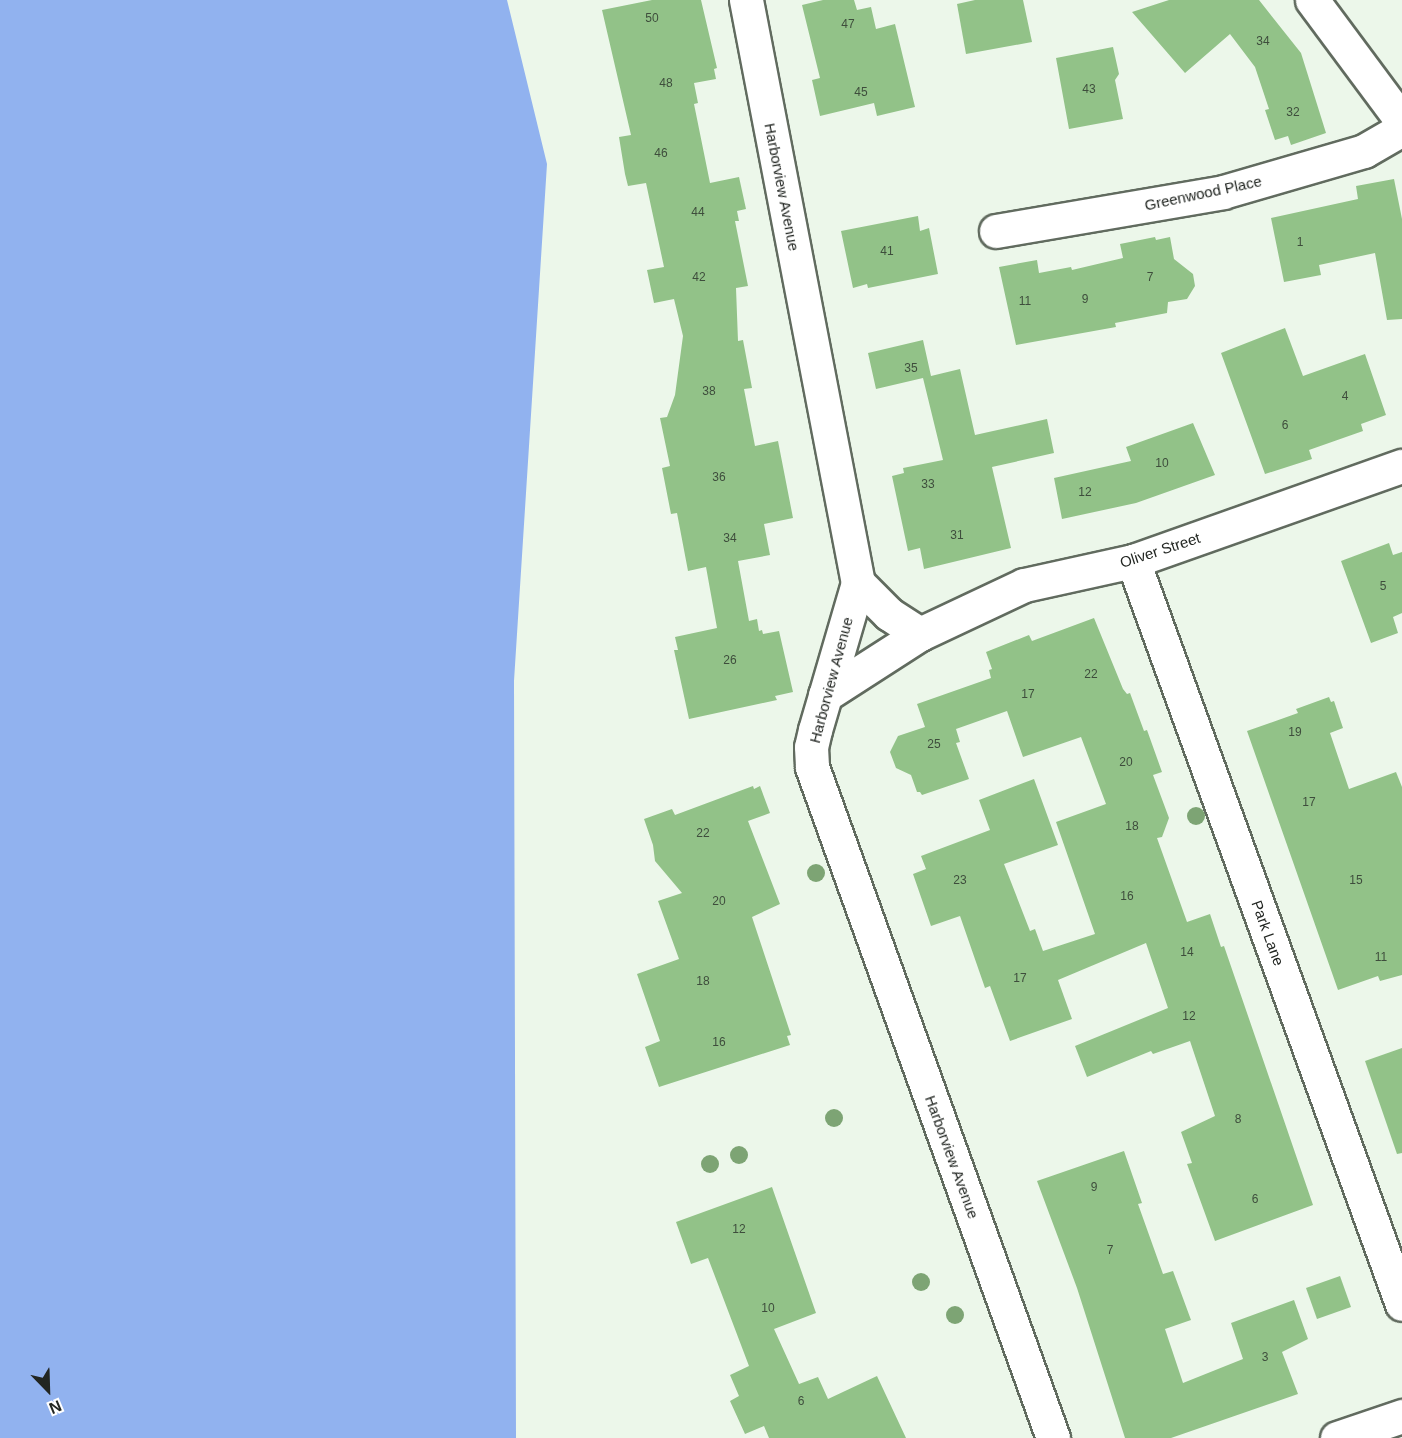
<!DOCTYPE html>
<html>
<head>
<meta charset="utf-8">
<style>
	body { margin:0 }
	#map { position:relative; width:1402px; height:1438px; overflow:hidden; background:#ecf7ea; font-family:Helvetica,sans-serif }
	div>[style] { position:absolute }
	.water>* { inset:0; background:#91b2ef }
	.building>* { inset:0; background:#92c288 }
	.roads { filter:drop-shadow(2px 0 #616b5f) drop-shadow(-2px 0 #616b5f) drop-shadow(0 2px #616b5f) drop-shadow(0 -2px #616b5f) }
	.street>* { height:33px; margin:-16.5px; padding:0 16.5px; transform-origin:16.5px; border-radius:16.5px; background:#fff }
	.trees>* { width:18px; height:18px; margin:-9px; border-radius:50%; background:#7da474 }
	span { translate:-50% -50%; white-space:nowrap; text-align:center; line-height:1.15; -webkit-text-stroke:4.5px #fff; paint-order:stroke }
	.number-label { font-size:12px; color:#3e4d3c }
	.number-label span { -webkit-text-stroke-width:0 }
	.street-label { font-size:15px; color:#222622 }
	.north { position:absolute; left:18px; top:1360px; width:60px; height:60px; -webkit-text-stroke:4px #fff; paint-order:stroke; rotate:157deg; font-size:16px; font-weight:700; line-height:24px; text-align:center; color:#222622 }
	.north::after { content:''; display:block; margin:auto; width:21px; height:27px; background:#222622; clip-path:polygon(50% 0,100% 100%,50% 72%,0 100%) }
</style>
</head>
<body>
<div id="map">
	<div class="water">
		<i style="clip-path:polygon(0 0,507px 0,547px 164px,514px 681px,516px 1438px,0 1438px)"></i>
	</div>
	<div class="building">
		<i style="clip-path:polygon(652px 0,701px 0,717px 68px,714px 69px,716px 79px,694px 83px,698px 103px,694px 104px,710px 183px,739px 177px,746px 209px,737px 211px,739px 221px,735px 221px,748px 286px,736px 288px,738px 341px,743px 340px,752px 388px,744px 389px,755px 446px,778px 441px,793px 518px,764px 524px,770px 555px,738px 561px,749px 621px,757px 619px,759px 631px,762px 630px,763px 634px,779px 631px,793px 692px,775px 696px,777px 700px,689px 719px,674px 650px,678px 650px,675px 637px,717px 628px,706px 567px,688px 571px,677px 513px,671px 514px,662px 468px,670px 466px,660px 418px,667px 417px,675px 395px,683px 336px,674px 299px,654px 303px,647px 270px,664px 267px,646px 183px,628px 186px,625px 174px,619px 137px,631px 135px,602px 10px)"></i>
		<i style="clip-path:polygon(823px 0,854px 0,857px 10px,871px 7px,876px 29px,895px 24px,915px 107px,877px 116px,874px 103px,820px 116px,812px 80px,820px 78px,802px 5px)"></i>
		<i style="clip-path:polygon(975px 0,1023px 0,1032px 42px,966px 54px,957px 4px)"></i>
		<i style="clip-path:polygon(1169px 0,1259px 0,1301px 53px,1326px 133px,1291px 145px,1288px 136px,1275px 140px,1265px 110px,1269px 109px,1255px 67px,1230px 34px,1185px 73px,1132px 12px)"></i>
		<i style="clip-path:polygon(1113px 47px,1119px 74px,1115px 80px,1123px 119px,1069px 129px,1056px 58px)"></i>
		<i style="clip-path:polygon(1394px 179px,1402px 219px,1402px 319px,1387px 320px,1375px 253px,1319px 265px,1321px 275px,1284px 282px,1271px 218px,1358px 199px,1356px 186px)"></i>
		<i style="clip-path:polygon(918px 216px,920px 231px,929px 228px,938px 274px,868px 288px,867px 284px,853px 288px,841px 231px)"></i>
		<i style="clip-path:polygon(1155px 237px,1156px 240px,1170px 237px,1174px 259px,1193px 274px,1195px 286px,1187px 299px,1168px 302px,1167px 313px,1115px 323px,1116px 327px,1016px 345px,999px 267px,1037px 260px,1039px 273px,1071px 267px,1072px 270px,1123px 258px,1120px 244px)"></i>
		<i style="clip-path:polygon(1285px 328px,1303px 376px,1365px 354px,1386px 415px,1361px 424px,1363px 431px,1309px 450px,1312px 459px,1265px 474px,1221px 353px)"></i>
		<i style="clip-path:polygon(923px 340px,931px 376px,960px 369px,975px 435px,1047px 419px,1054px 453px,992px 467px,1011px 548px,924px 569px,920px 548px,908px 551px,892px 476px,904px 473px,903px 468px,943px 460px,923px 378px,876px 389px,868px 353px)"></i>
		<i style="clip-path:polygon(1193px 423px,1215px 475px,1136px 503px,1062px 519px,1054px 478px,1131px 461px,1126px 447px)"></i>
		<i style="clip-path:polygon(1389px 543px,1393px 555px,1402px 552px,1402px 613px,1393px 617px,1398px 633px,1371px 643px,1341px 561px)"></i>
		<i style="clip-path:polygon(1094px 618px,1123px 689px,1127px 694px,1130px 693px,1144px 731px,1147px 730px,1162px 772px,1153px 775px,1169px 818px,1162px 837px,1157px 838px,1187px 922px,1210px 914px,1221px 947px,1224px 946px,1313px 1205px,1215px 1241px,1187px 1164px,1192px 1163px,1181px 1132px,1215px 1116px,1190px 1041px,1153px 1054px,1151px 1051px,1087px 1077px,1075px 1046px,1168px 1008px,1146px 943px,1058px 980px,1072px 1019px,1010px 1041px,990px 986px,985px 988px,960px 916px,931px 926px,913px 874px,926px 869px,921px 856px,990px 830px,979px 800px,1034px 779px,1058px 845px,1004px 864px,1030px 931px,1035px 929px,1043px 951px,1095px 934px,1056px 822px,1106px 804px,1081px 737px,1023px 757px,1007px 711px,956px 729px,960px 742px,956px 743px,969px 779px,922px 795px,920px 792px,917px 792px,911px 775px,896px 768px,890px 752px,898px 736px,925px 727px,917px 704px,991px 678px,989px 670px,992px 669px,986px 652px,1029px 635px,1032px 641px)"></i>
		<i style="clip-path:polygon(1329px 697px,1331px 702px,1334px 701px,1343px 728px,1330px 733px,1349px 789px,1396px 772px,1402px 787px,1402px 975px,1380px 981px,1378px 976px,1338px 990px,1247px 731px,1298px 713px,1296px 709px)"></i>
		<i style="clip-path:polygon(753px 786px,754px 789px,760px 786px,770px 813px,748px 821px,780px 904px,752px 917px,791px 1035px,787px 1036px,790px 1045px,659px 1087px,645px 1047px,660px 1041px,637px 974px,679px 959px,658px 901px,682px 893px,655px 861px,653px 845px,644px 819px,672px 809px,675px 815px)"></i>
		<i style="clip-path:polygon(1402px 1048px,1402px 1153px,1397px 1154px,1365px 1061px)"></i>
		<i style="clip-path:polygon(1124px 1151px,1142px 1203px,1138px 1204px,1163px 1274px,1173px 1271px,1191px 1320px,1165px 1329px,1183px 1383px,1243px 1359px,1231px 1323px,1294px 1300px,1308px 1339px,1282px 1352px,1298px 1394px,1171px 1438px,1125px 1438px,1077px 1288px,1037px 1181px)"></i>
		<i style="clip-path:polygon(772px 1187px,816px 1313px,774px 1329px,799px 1384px,818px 1377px,828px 1399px,877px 1376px,906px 1438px,769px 1438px,764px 1426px,745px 1434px,730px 1401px,739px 1396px,730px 1375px,749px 1366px,708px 1258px,691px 1264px,676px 1222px)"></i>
		<i style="clip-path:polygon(1340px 1276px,1351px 1307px,1317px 1319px,1306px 1288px)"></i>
	</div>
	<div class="roads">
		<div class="street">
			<i style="left:746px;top:0;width:594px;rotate:79.13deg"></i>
			<i style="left:858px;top:583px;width:153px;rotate:106.3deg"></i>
			<i style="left:815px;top:730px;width:17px;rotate:103deg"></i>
			<i style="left:811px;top:747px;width:20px;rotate:87deg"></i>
			<i style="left:812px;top:767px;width:713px;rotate:70.24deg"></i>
			<i style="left:1312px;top:0;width:151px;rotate:53.4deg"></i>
			<i style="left:996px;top:231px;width:230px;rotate:-9.7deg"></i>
			<i style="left:1223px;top:192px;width:147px;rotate:-16.2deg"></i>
			<i style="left:1364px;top:151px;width:44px;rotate:-30.1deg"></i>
			<i style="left:1133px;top:561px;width:790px;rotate:70.1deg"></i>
			<i style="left:858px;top:583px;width:44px;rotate:45deg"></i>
			<i style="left:889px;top:614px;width:37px;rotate:33deg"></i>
			<i style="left:825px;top:695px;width:113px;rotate:-32.7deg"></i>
			<i style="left:920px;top:634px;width:115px;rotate:-25.2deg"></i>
			<i style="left:1024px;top:585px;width:112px;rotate:-12.4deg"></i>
			<i style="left:1133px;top:561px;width:285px;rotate:-19.5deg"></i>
			<i style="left:1337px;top:1438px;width:69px;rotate:-18.7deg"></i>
		</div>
	</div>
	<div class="trees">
		<i style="left:1196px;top:816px"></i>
		<i style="left:816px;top:873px"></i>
		<i style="left:834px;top:1118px"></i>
		<i style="left:739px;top:1155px"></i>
		<i style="left:710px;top:1164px"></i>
		<i style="left:921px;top:1282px"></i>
		<i style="left:955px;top:1315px"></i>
	</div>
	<div class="number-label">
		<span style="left:652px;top:19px">50</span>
		<span style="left:848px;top:25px">47</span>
		<span style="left:1263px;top:42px">34</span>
		<span style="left:666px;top:84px">48</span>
		<span style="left:1089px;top:90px">43</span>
		<span style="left:861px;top:93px">45</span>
		<span style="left:1293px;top:113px">32</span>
		<span style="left:661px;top:154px">46</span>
		<span style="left:698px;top:213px">44</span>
		<span style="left:1300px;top:243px">1</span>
		<span style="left:887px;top:252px">41</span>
		<span style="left:699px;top:278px">42</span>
		<span style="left:1150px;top:278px">7</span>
		<span style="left:1085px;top:300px">9</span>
		<span style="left:1025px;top:302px">11</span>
		<span style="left:911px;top:369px">35</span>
		<span style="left:709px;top:392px">38</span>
		<span style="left:1345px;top:397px">4</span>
		<span style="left:1285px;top:426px">6</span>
		<span style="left:1162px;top:464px">10</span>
		<span style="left:719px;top:478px">36</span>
		<span style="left:928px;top:485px">33</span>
		<span style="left:1085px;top:493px">12</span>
		<span style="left:957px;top:536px">31</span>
		<span style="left:730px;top:539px">34</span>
		<span style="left:1383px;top:587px">5</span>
		<span style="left:730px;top:661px">26</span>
		<span style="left:1091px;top:675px">22</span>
		<span style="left:1028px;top:695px">17</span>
		<span style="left:1295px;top:733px">19</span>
		<span style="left:934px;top:745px">25</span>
		<span style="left:1126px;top:763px">20</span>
		<span style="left:1309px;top:803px">17</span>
		<span style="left:1132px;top:827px">18</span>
		<span style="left:703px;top:834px">22</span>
		<span style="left:960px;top:881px">23</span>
		<span style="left:1356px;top:881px">15</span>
		<span style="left:1127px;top:897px">16</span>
		<span style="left:719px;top:902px">20</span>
		<span style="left:1187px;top:953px">14</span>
		<span style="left:1381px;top:958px">11</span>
		<span style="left:1020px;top:979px">17</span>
		<span style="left:703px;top:982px">18</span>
		<span style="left:1189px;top:1017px">12</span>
		<span style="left:719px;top:1043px">16</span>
		<span style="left:1238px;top:1120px">8</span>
		<span style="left:1094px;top:1188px">9</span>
		<span style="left:1255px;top:1200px">6</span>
		<span style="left:739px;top:1230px">12</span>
		<span style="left:1110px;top:1251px">7</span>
		<span style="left:768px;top:1309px">10</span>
		<span style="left:1265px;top:1358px">3</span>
		<span style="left:801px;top:1402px">6</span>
	</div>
	<div class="street-label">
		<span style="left:782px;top:187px;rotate:79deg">Harborview Avenue</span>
		<span style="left:1203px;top:193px;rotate:-12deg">Greenwood Place</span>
		<span style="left:1160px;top:550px;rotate:-18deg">Oliver Street</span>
		<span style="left:831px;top:680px;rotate:-75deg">Harborview Avenue</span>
		<span style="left:1268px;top:933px;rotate:70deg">Park Lane</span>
		<span style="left:952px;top:1157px;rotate:70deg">Harborview Avenue</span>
	</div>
	<div class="north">N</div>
</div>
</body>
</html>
